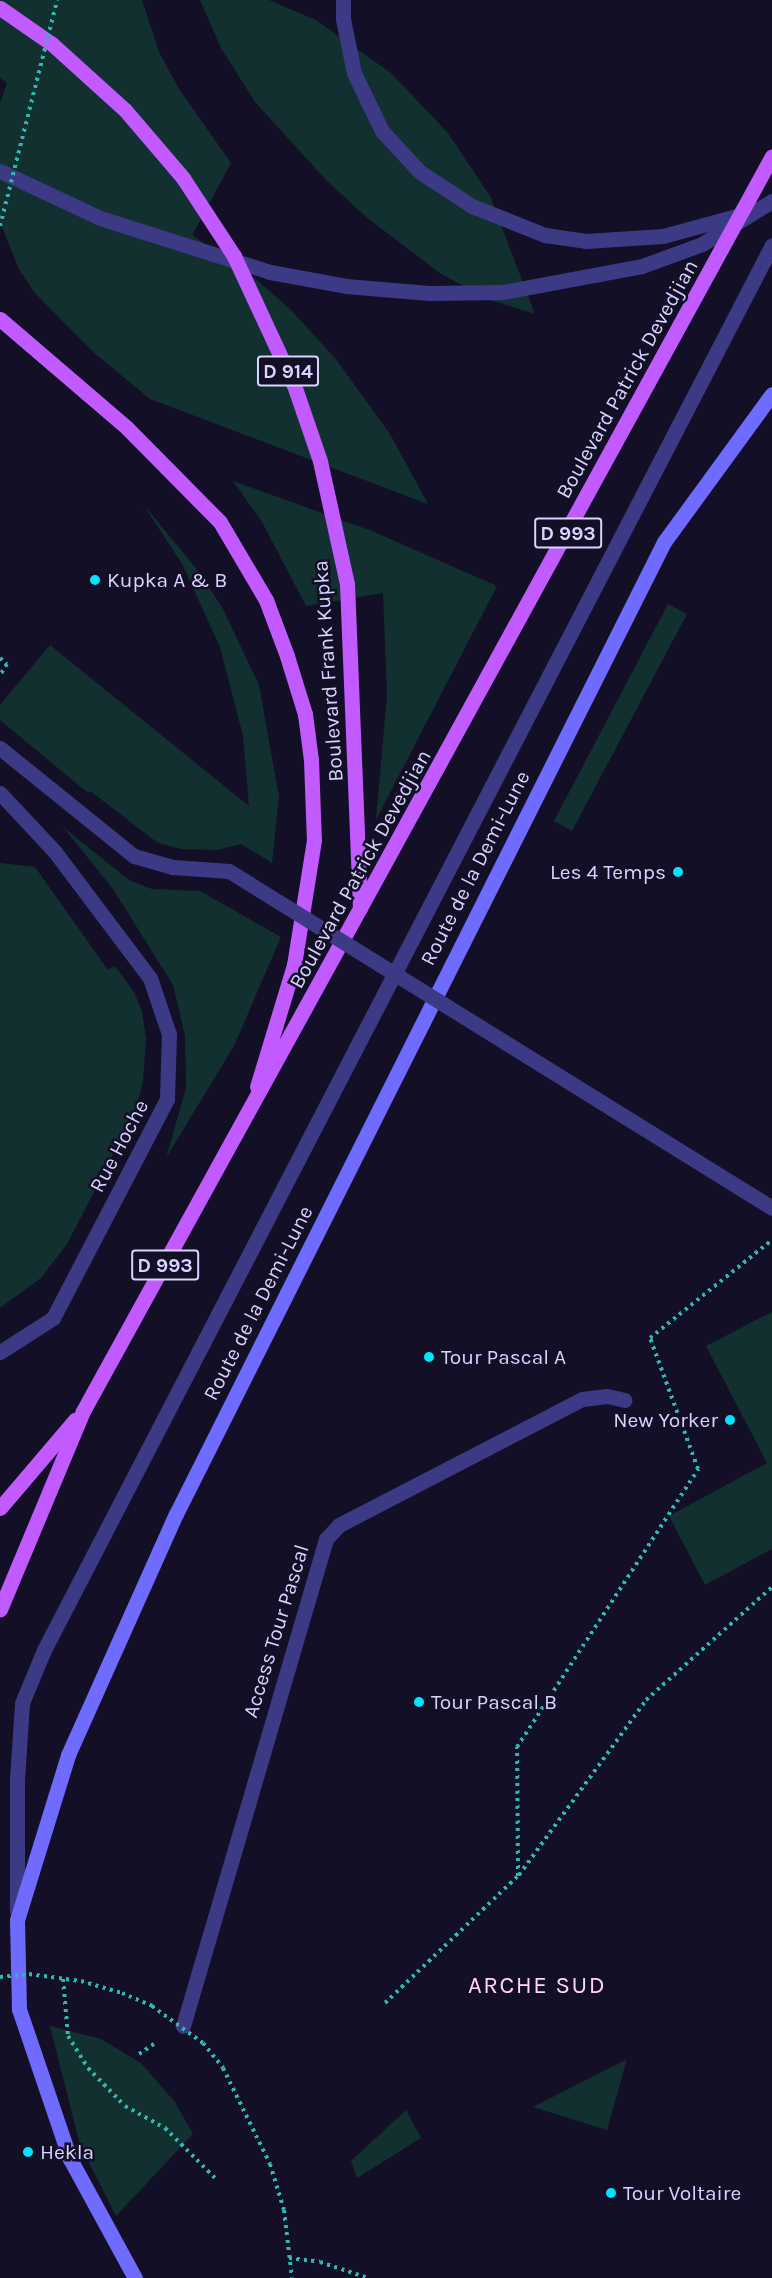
<!DOCTYPE html>
<html>
<head>
<meta charset="utf-8">
<style>
	body { margin:0 }
	#map { position:relative; width:772px; height:2278px; overflow:hidden; background:#130f26; font-family:Karla,sans-serif }
	div>[style] { position:absolute }
	.green>* { inset:0; background:#12302f }
	.path>* { height:4px; margin-top:-2px; transform-origin:0; background:repeating-linear-gradient(90deg,#2fb8b0 0 3px,transparent 0 7.5px) }
	.lane>* { height:15px; margin:-7.5px; padding:0 7.5px; transform-origin:7.5px; border-radius:7.5px; background:#3d3a85 }
	.street>* { height:15px; margin:-7.5px; padding:0 7.5px; transform-origin:7.5px; border-radius:7.5px; background:#3d3a85 }
	.secondary>* { height:15px; margin:-7.5px; padding:0 7.5px; transform-origin:7.5px; border-radius:7.5px; background:#6f6bff }
	.primary>* { height:15px; margin:-7.5px; padding:0 7.5px; transform-origin:7.5px; border-radius:7.5px; background:#c25bff }
	.path-bridge>* { height:4px; margin-top:-2px; transform-origin:0; background:repeating-linear-gradient(90deg,#2fb8b0 0 3px,transparent 0 7.5px) }
	.street-bridge>* { height:15px; margin:-7.5px; padding:0 7.5px; transform-origin:7.5px; border-radius:7.5px; background:#3d3a85 }
	.primary-bridge>* { height:15px; margin:-7.5px; padding:0 7.5px; transform-origin:7.5px; border-radius:7.5px; background:#c25bff }
	.dots>* { width:16px; height:16px; translate:-50% -50%; box-sizing:border-box; border:3px solid #130f26; border-radius:50% }
	span { translate:-50% -50%; white-space:nowrap; text-align:center; line-height:1.15; -webkit-text-stroke:5px #130f26; paint-order:stroke }
	.shield-label span { padding:2px 4px; background:#130f26; border:2px solid; border-radius:4px; -webkit-text-stroke-width:0 }
	.shield-label { font-size:20px; color:#d9d4ff; font-weight:700 }
	.street-label { font-size:21px; color:#d9d4ff }
	.poi-label { font-size:21px; color:#d9d4ff }
	.left { translate:0 -50%; text-align:left }
	.right { translate:-100% -50%; text-align:right }
	.quarter-label { font-size:24px; color:#ffd6f0; letter-spacing:1.5px }
</style>
</head>
<body>
<div id="map">
	<div class="green">
		<i style="clip-path:polygon(0 0,142px 0,159px 52px,179px 89px,231px 163px,192px 235px,258px 281px,290px 309px,335px 358px,390px 434px,428px 504px,150px 399px,93px 352px,34px 292px,19px 269px,0 222px,0 103px,7px 83px,0 78px)"></i>
		<i style="clip-path:polygon(200px 0,269px 0,316px 20px,391px 73px,448px 133px,490px 196px,535px 314px,490px 300px,441px 274px,366px 217px,326px 180px,255px 102px,221px 48px)"></i>
		<i style="clip-path:polygon(233px 481px,372px 531px,497px 586px,376px 820px,387px 695px,383px 593px,306px 606px,262px 522px)"></i>
		<i style="clip-path:polygon(143px 504px,200px 573px,223px 609px,259px 685px,279px 797px,272px 863px,241px 844px,217px 850px,181px 849px,158px 843px,90px 791px,88px 793px,0 720px,0 705px,50px 645px,249px 806px,243px 736px,220px 647px,182px 564px)"></i>
		<i style="clip-path:polygon(668px 604px,687px 614px,572px 831px,554px 821px)"></i>
		<i style="clip-path:polygon(63px 827px,129px 880px,152px 889px,200px 891px,281px 937px,234px 1046px,166px 1158px,186px 1088px,185px 1036px,173px 985px,113px 889px)"></i>
		<i style="clip-path:polygon(0 863px,35px 867px,108px 970px,115px 966px,134px 992px,142px 1011px,146px 1039px,143px 1082px,134px 1115px,67px 1244px,41px 1278px,0 1308px)"></i>
		<i style="clip-path:polygon(772px 1312px,772px 1549px,705px 1585px,669px 1516px,767px 1463px,706px 1346px)"></i>
		<i style="clip-path:polygon(50px 2026px,101px 2039px,141px 2063px,175px 2102px,193px 2134px,116px 2216px,80px 2145px)"></i>
		<i style="clip-path:polygon(627px 2059px,607px 2130px,533px 2107px)"></i>
		<i style="clip-path:polygon(406px 2110px,421px 2138px,357px 2178px,351px 2161px)"></i>
	</div>
	<div class="path">
		<i style="left:0;top:658px;width:9px;rotate:41deg"></i>
		<i style="left:7px;top:664px;width:13px;rotate:122deg"></i>
		<i style="left:519px;top:1875px;width:216px;rotate:-54deg"></i>
		<i style="left:646px;top:1700px;width:169px;rotate:-41.9deg"></i>
		<i style="left:63px;top:1979px;width:57px;rotate:85deg"></i>
		<i style="left:68px;top:2036px;width:38px;rotate:58deg"></i>
		<i style="left:88px;top:2068px;width:53px;rotate:45.8deg"></i>
		<i style="left:125px;top:2106px;width:46px;rotate:28.8deg"></i>
		<i style="left:165px;top:2128px;width:72px;rotate:45deg"></i>
		<i style="left:385px;top:2003px;width:184px;rotate:-43.7deg"></i>
		<i style="left:518px;top:1876px;width:129px;rotate:-90.4deg"></i>
		<i style="left:517px;top:1747px;width:332px;rotate:-56.9deg"></i>
		<i style="left:698px;top:1469px;width:140px;rotate:-110.1deg"></i>
		<i style="left:650px;top:1338px;width:156px;rotate:-38.8deg"></i>
		<i style="left:139px;top:2054px;width:22px;rotate:-34deg"></i>
		<i style="left:289px;top:2258px;width:31px;rotate:7deg"></i>
		<i style="left:320px;top:2262px;width:51px;rotate:18.4deg"></i>
	</div>
	<div class="lane">
		<i style="left:17px;top:1911px;width:132px;rotate:-90deg"></i>
		<i style="left:17px;top:1779px;width:76px;rotate:-86.2deg"></i>
		<i style="left:22px;top:1703px;width:57px;rotate:-67.5deg"></i>
		<i style="left:44px;top:1650px;width:1582px;rotate:-62.61deg"></i>
		<i style="left:183px;top:2026px;width:508px;rotate:-73.64deg"></i>
		<i style="left:326px;top:1539px;width:19px;rotate:-47deg"></i>
		<i style="left:339px;top:1525px;width:274px;rotate:-27.4deg"></i>
		<i style="left:582px;top:1399px;width:25px;rotate:-7deg"></i>
		<i style="left:607px;top:1396px;width:18px;rotate:13deg"></i>
	</div>
	<div class="street">
		<i style="left:343px;top:0;width:19px;rotate:90deg"></i>
		<i style="left:343px;top:19px;width:55px;rotate:78.5deg"></i>
		<i style="left:354px;top:73px;width:64px;rotate:64.2deg"></i>
		<i style="left:382px;top:131px;width:56px;rotate:47.2deg"></i>
		<i style="left:420px;top:172px;width:62px;rotate:33.2deg"></i>
		<i style="left:472px;top:206px;width:79px;rotate:21.7deg"></i>
		<i style="left:545px;top:235px;width:41px;rotate:8.3deg"></i>
		<i style="left:586px;top:241px;width:77px;rotate:-3.7deg"></i>
		<i style="left:663px;top:236px;width:80px;rotate:-15.3deg"></i>
		<i style="left:0;top:171px;width:110px;rotate:25.2deg"></i>
		<i style="left:100px;top:218px;width:178px;rotate:17.6deg"></i>
		<i style="left:270px;top:272px;width:77px;rotate:10.4deg"></i>
		<i style="left:346px;top:286px;width:83px;rotate:4.8deg"></i>
		<i style="left:429px;top:293px;width:74px;rotate:-0.8deg"></i>
		<i style="left:503px;top:292px;width:141px;rotate:-10.6deg"></i>
		<i style="left:642px;top:266px;width:64px;rotate:-20.1deg"></i>
		<i style="left:702px;top:244px;width:82px;rotate:-31.6deg"></i>
		<i style="left:0;top:748px;width:172px;rotate:38.9deg"></i>
		<i style="left:134px;top:856px;width:41px;rotate:15.8deg"></i>
		<i style="left:173px;top:867px;width:56px;rotate:4.1deg"></i>
		<i style="left:0;top:793px;width:81px;rotate:47deg"></i>
		<i style="left:55px;top:852px;width:158px;rotate:53deg"></i>
		<i style="left:150px;top:978px;width:59px;rotate:71.3deg"></i>
		<i style="left:169px;top:1034px;width:65px;rotate:91.8deg"></i>
		<i style="left:167px;top:1099px;width:247px;rotate:117.5deg"></i>
		<i style="left:53px;top:1318px;width:63px;rotate:147.3deg"></i>
	</div>
	<div class="secondary">
		<i style="left:135px;top:2278px;width:136px;rotate:-118.6deg"></i>
		<i style="left:70px;top:2159px;width:158px;rotate:-108.8deg"></i>
		<i style="left:19px;top:2009px;width:89px;rotate:-91.3deg"></i>
		<i style="left:17px;top:1920px;width:173px;rotate:-72.8deg"></i>
		<i style="left:68px;top:1755px;width:264px;rotate:-65.9deg"></i>
		<i style="left:176px;top:1514px;width:1088px;rotate:-63.34deg"></i>
		<i style="left:664px;top:542px;width:183px;rotate:-53.9deg"></i>
	</div>
	<div class="primary">
		<i style="left:0;top:8px;width:63px;rotate:34.7deg"></i>
		<i style="left:52px;top:44px;width:98px;rotate:42.1deg"></i>
		<i style="left:125px;top:110px;width:89px;rotate:49.5deg"></i>
		<i style="left:183px;top:178px;width:93px;rotate:56.8deg"></i>
		<i style="left:234px;top:256px;width:142px;rotate:65.1deg"></i>
		<i style="left:294px;top:385px;width:80px;rotate:71.1deg"></i>
		<i style="left:320px;top:461px;width:126px;rotate:77.6deg"></i>
		<i style="left:347px;top:584px;width:324px;rotate:87.7deg"></i>
		<i style="left:360px;top:908px;width:574px;rotate:118.84deg"></i>
		<i style="left:83px;top:1411px;width:215px;rotate:112.7deg"></i>
		<i style="left:0;top:319px;width:167px;rotate:40.6deg"></i>
		<i style="left:127px;top:428px;width:132px;rotate:45.3deg"></i>
		<i style="left:220px;top:522px;width:91px;rotate:59.5deg"></i>
		<i style="left:266px;top:600px;width:60px;rotate:69.4deg"></i>
		<i style="left:287px;top:656px;width:61px;rotate:72.8deg"></i>
		<i style="left:305px;top:714px;width:46px;rotate:82.6deg"></i>
		<i style="left:311px;top:760px;width:80px;rotate:87.9deg"></i>
		<i style="left:314px;top:840px;width:127px;rotate:99.1deg"></i>
		<i style="left:294px;top:965px;width:127px;rotate:106.9deg"></i>
		<i style="left:0;top:1508px;width:116px;rotate:-49.6deg"></i>
	</div>
	<div class="path-bridge">
		<i style="left:0;top:226px;width:233px;rotate:-75.8deg"></i>
		<i style="left:0;top:1977px;width:29px;rotate:-6deg"></i>
		<i style="left:29px;top:1974px;width:52px;rotate:7.7deg"></i>
		<i style="left:81px;top:1981px;width:43px;rotate:16.3deg"></i>
		<i style="left:122px;top:1993px;width:33px;rotate:23deg"></i>
		<i style="left:152px;top:2006px;width:63px;rotate:36deg"></i>
		<i style="left:203px;top:2043px;width:32px;rotate:51deg"></i>
		<i style="left:223px;top:2068px;width:107px;rotate:63.9deg"></i>
		<i style="left:270px;top:2164px;width:48px;rotate:73.1deg"></i>
		<i style="left:284px;top:2210px;width:68px;rotate:83.3deg"></i>
	</div>
	<div class="street-bridge">
		<i style="left:229px;top:871px;width:639px;rotate:31.82deg"></i>
	</div>
	<div class="primary-bridge">
		<i style="left:360px;top:908px;width:857px;rotate:-61.28deg"></i>
	</div>
	<div class="dots">
		<i style="left:95px;top:580px;background:#00e5ff"></i>
		<i style="left:678px;top:872px;background:#00e5ff"></i>
		<i style="left:429px;top:1357px;background:#00e5ff"></i>
		<i style="left:730px;top:1420px;background:#00e5ff"></i>
		<i style="left:419px;top:1702px;background:#00e5ff"></i>
		<i style="left:28px;top:2152px;background:#00e5ff"></i>
		<i style="left:611px;top:2193px;background:#00e5ff"></i>
	</div>
	<div class="shield-label">
		<span style="left:288px;top:371px">D 914</span>
		<span style="left:568px;top:533px">D 993</span>
		<span style="left:165px;top:1265px">D 993</span>
	</div>
	<div class="street-label">
		<span style="left:627px;top:379px;rotate:-61deg">Boulevard Patrick Devedjian</span>
		<span style="left:328px;top:671px;rotate:-94deg">Boulevard Frank Kupka</span>
		<span style="left:475px;top:868px;rotate:-63deg">Route de la Demi-Lune</span>
		<span style="left:360px;top:869px;rotate:-61deg">Boulevard Patrick Devedjian</span>
		<span style="left:119px;top:1146px;rotate:-62deg">Rue Hoche</span>
		<span style="left:258px;top:1303px;rotate:-63deg">Route de la Demi-Lune</span>
		<span style="left:276px;top:1631px;rotate:-73deg">Access Tour Pascal</span>
	</div>
	<div class="poi-label">
		<span class="left" style="left:107px;top:580px">Kupka A &amp; B</span>
		<span class="right" style="left:666px;top:872px">Les 4 Temps</span>
		<span class="left" style="left:441px;top:1357px">Tour Pascal A</span>
		<span class="right" style="left:718px;top:1420px">New Yorker</span>
		<span class="left" style="left:431px;top:1702px">Tour Pascal B</span>
		<span class="left" style="left:40px;top:2152px">Hekla</span>
		<span class="left" style="left:623px;top:2193px">Tour Voltaire</span>
	</div>
	<div class="quarter-label">
		<span style="left:537px;top:1986px">ARCHE SUD</span>
	</div>
</div>
</body>
</html>
